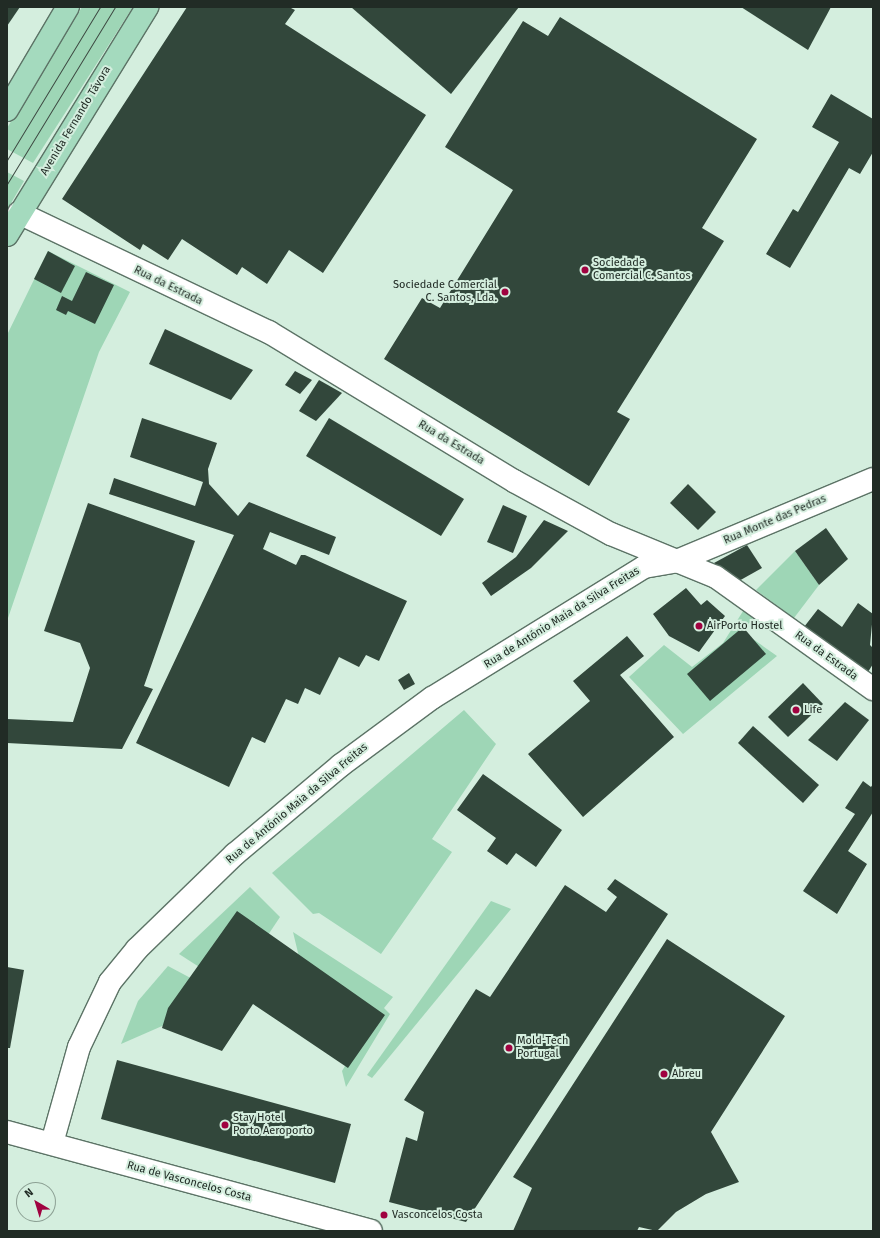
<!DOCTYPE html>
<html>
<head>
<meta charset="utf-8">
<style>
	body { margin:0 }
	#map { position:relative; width:880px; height:1238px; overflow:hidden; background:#d4eede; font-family:"Fira Sans",sans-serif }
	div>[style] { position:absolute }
	.green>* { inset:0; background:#9ed6b6 }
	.building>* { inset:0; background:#32473b }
	.roads { filter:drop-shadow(1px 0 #5c7366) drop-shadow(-1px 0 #5c7366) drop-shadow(0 1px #5c7366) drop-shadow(0 -1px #5c7366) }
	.street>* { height:22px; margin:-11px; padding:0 11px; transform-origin:11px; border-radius:11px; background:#fff }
	.secondary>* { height:22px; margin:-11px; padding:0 11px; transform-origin:11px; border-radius:11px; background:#fff }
	.primary>* { height:22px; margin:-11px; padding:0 11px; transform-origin:11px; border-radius:11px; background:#a4dabe }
	.tram>* { height:1px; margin:-0.5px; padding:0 0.5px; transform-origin:0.5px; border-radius:0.5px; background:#3d4942 }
	.dots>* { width:11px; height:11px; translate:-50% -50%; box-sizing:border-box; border:2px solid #d4eede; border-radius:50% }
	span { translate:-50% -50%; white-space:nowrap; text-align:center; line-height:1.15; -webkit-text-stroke:4px #d4eede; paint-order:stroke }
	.street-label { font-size:11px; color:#212b25 }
	.poi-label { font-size:11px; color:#212b25 }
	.left { translate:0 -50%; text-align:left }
	.right { translate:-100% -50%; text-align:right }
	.frame { position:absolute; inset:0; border:8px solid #212b25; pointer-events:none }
	.north { position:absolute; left:16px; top:1182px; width:40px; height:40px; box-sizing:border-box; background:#d4eede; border:1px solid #8ca094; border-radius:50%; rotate:322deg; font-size:11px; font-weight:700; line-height:16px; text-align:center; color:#212b25 }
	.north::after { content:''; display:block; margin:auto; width:14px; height:18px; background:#a00240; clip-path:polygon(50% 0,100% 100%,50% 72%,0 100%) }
</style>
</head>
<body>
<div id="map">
	<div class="green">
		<i style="clip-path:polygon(82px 7px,133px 7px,33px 163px,7px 149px,7px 128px)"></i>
		<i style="clip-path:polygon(7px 172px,24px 181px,7px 210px)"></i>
		<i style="clip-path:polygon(48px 251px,130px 292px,99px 352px,7px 621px,7px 335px)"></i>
		<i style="clip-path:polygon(795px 551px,819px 585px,794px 618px,756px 590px)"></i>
		<i style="clip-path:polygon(745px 608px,755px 615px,743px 632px,777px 656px,683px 734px,629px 677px,664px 645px,692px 667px,723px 643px)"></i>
		<i style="clip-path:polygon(464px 710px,496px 744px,432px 839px,452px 852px,381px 954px,319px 913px,313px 914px,272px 873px)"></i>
		<i style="clip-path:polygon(250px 887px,280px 917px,268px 935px,207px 972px,179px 954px)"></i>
		<i style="clip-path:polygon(491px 901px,511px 909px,372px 1078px,367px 1075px)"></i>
		<i style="clip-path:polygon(293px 932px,393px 997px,384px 1008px,390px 1014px,346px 1087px,342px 1071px,372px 1021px,299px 957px)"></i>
		<i style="clip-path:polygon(168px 966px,200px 983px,169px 1023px,121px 1044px,138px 1001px)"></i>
	</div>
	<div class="building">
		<i style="clip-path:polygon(7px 7px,20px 7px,7px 26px)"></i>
		<i style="clip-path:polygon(187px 7px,289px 7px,295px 10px,285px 24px,426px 115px,323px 273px,289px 250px,267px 284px,242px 267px,237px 275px,182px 239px,168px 260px,143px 244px,140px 250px,62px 199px)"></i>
		<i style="clip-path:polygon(351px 7px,519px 7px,451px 94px)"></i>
		<i style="clip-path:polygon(741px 7px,831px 7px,808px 50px)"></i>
		<i style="clip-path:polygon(560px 17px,757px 139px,702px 228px,724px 241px,617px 412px,630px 419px,589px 486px,384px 359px,422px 298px,440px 308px,513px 190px,445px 147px,523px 21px,548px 36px)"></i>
		<i style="clip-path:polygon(831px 94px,873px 119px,873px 152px,860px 174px,849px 168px,790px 268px,766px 254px,793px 209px,798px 212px,839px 142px,812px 127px)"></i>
		<i style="clip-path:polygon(48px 251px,75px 266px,61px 293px,34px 279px)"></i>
		<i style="clip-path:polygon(86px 272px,114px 285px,95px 324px,68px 311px,66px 315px,56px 310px,62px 296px,72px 301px)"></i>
		<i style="clip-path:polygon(165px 329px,253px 370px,231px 400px,149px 364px)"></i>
		<i style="clip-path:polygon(295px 371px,312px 380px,300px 394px,285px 385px)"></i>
		<i style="clip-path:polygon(319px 380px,342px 393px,316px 421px,299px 411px)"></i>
		<i style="clip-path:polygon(142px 418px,217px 443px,208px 469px,209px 484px,238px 516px,249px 502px,336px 537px,329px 555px,270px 532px,263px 549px,296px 565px,301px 555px,305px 555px,407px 601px,379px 661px,366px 655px,359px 667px,339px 657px,320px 695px,305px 688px,298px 704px,286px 699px,265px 743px,252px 737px,229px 787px,136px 743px,234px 535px,109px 494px,114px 478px,195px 506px,203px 482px,130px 457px)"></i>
		<i style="clip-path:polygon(329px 418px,464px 499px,441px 536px,306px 456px)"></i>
		<i style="clip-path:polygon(688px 484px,716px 512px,698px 530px,670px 503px)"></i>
		<i style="clip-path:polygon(88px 503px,195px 541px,144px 686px,153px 689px,122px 749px,7px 743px,7px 719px,73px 722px,90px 668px,80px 643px,44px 631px)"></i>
		<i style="clip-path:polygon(503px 505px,527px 516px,513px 553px,487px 542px)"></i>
		<i style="clip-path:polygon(544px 520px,568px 531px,531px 568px,491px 596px,482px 583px,516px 557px)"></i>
		<i style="clip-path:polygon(826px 528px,848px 559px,819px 585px,795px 551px)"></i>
		<i style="clip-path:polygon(747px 545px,762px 568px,737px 582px,714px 563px)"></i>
		<i style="clip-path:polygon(686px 588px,701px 605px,707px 600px,725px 616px,699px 652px,669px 636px,653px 614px)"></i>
		<i style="clip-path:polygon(858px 603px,873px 614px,870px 645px,873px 648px,873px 664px,868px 672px,804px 627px,818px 609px,842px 627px)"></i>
		<i style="clip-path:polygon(743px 627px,766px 654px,710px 701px,687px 674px)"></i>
		<i style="clip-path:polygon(627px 636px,644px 656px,620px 675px,674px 737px,583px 817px,528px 754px,590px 701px,573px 681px)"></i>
		<i style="clip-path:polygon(409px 673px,415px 684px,404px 690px,398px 680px)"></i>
		<i style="clip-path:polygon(803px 683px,823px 704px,788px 737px,768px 717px)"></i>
		<i style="clip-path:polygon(845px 702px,869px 720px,837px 761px,808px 740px)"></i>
		<i style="clip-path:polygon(753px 726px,819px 785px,803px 803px,738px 743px)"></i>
		<i style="clip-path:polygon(483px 774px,562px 830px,536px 867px,516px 853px,507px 865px,487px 851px,496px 838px,457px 810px)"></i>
		<i style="clip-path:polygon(863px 781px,871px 787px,873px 784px,873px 812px,848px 851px,867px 864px,837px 914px,803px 891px,855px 814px,845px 808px)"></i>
		<i style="clip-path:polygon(615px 879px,668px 914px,466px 1222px,389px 1202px,406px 1137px,417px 1141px,424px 1112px,404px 1100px,476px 989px,490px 997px,565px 885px,606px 912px,617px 897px,607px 889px)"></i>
		<i style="clip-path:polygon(237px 911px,385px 1015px,348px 1068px,253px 1004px,222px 1051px,162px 1028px,168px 1008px)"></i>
		<i style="clip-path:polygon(667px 939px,785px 1016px,711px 1132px,739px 1182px,706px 1194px,676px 1212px,657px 1231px,639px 1227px,637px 1231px,513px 1231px,532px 1188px,513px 1177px)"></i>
		<i style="clip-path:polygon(7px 967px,24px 970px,10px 1048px,7px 1048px)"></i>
		<i style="clip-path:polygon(117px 1060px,351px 1124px,335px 1183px,101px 1119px)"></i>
	</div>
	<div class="roads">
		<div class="street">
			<i style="left:7px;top:1132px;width:377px;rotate:15.2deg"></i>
			<i style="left:52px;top:1143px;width:100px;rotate:-74.3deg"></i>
			<i style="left:79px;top:1047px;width:72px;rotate:-64.5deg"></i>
			<i style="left:110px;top:982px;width:43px;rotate:-50.7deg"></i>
			<i style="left:137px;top:949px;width:136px;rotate:-44.1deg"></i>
			<i style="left:235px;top:854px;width:138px;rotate:-40deg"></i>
			<i style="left:341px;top:765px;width:113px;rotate:-36.4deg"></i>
			<i style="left:432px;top:698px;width:249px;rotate:-31.7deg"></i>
			<i style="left:644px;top:567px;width:34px;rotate:-10deg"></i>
			<i style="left:677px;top:561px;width:212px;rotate:-22.7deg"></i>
		</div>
		<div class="secondary">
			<i style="left:19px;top:213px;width:277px;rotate:25.5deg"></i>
			<i style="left:269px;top:332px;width:287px;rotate:31.3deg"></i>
			<i style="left:514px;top:481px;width:111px;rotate:28.7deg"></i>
			<i style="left:611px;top:534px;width:113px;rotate:22.3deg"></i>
			<i style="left:716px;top:577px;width:193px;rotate:35.5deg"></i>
		</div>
		<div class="primary">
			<i style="left:7px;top:110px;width:120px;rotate:-59.4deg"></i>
			<i style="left:7px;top:235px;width:268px;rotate:-58.4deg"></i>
		</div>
	</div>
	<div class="tram">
		<i style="left:7px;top:160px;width:179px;rotate:-58.7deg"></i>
		<i style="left:7px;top:184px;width:207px;rotate:-58.6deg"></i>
	</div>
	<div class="dots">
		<i style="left:585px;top:270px;background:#a00240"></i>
		<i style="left:505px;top:292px;background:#a00240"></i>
		<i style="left:699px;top:626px;background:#a00240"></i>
		<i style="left:796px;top:710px;background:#a00240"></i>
		<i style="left:509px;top:1048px;background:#a00240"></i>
		<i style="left:664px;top:1074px;background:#a00240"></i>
		<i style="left:225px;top:1125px;background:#a00240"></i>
		<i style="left:384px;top:1215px;background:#a00240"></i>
	</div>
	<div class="street-label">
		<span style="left:76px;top:121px;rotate:-59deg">Avenida Fernando Távora</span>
		<span style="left:168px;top:286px;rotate:26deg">Rua da Estrada</span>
		<span style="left:451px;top:443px;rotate:31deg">Rua da Estrada</span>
		<span style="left:775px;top:520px;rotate:-23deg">Rua Monte das Pedras</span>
		<span style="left:562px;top:618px;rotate:-32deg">Rua de António Maia da Silva Freitas</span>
		<span style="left:826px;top:656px;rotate:36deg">Rua da Estrada</span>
		<span style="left:297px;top:804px;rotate:-40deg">Rua de António Maia da Silva Freitas</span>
		<span style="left:189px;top:1182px;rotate:15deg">Rua de Vasconcelos Costa</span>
	</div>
	<div class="poi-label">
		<span class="left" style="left:593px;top:270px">Sociedade<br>Comercial C. Santos</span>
		<span class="right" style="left:497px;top:292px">Sociedade Comercial<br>C. Santos, Lda.</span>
		<span class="left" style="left:707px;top:626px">AirPorto Hostel</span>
		<span class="left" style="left:804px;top:710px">Life</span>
		<span class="left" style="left:517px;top:1048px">Mold-Tech<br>Portugal</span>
		<span class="left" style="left:672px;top:1074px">Abreu</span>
		<span class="left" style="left:233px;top:1125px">Stay Hotel<br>Porto Aeroporto</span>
		<span class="left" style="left:392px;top:1215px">Vasconcelos Costa</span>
	</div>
	<div class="frame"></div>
	<div class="north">N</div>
</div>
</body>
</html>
